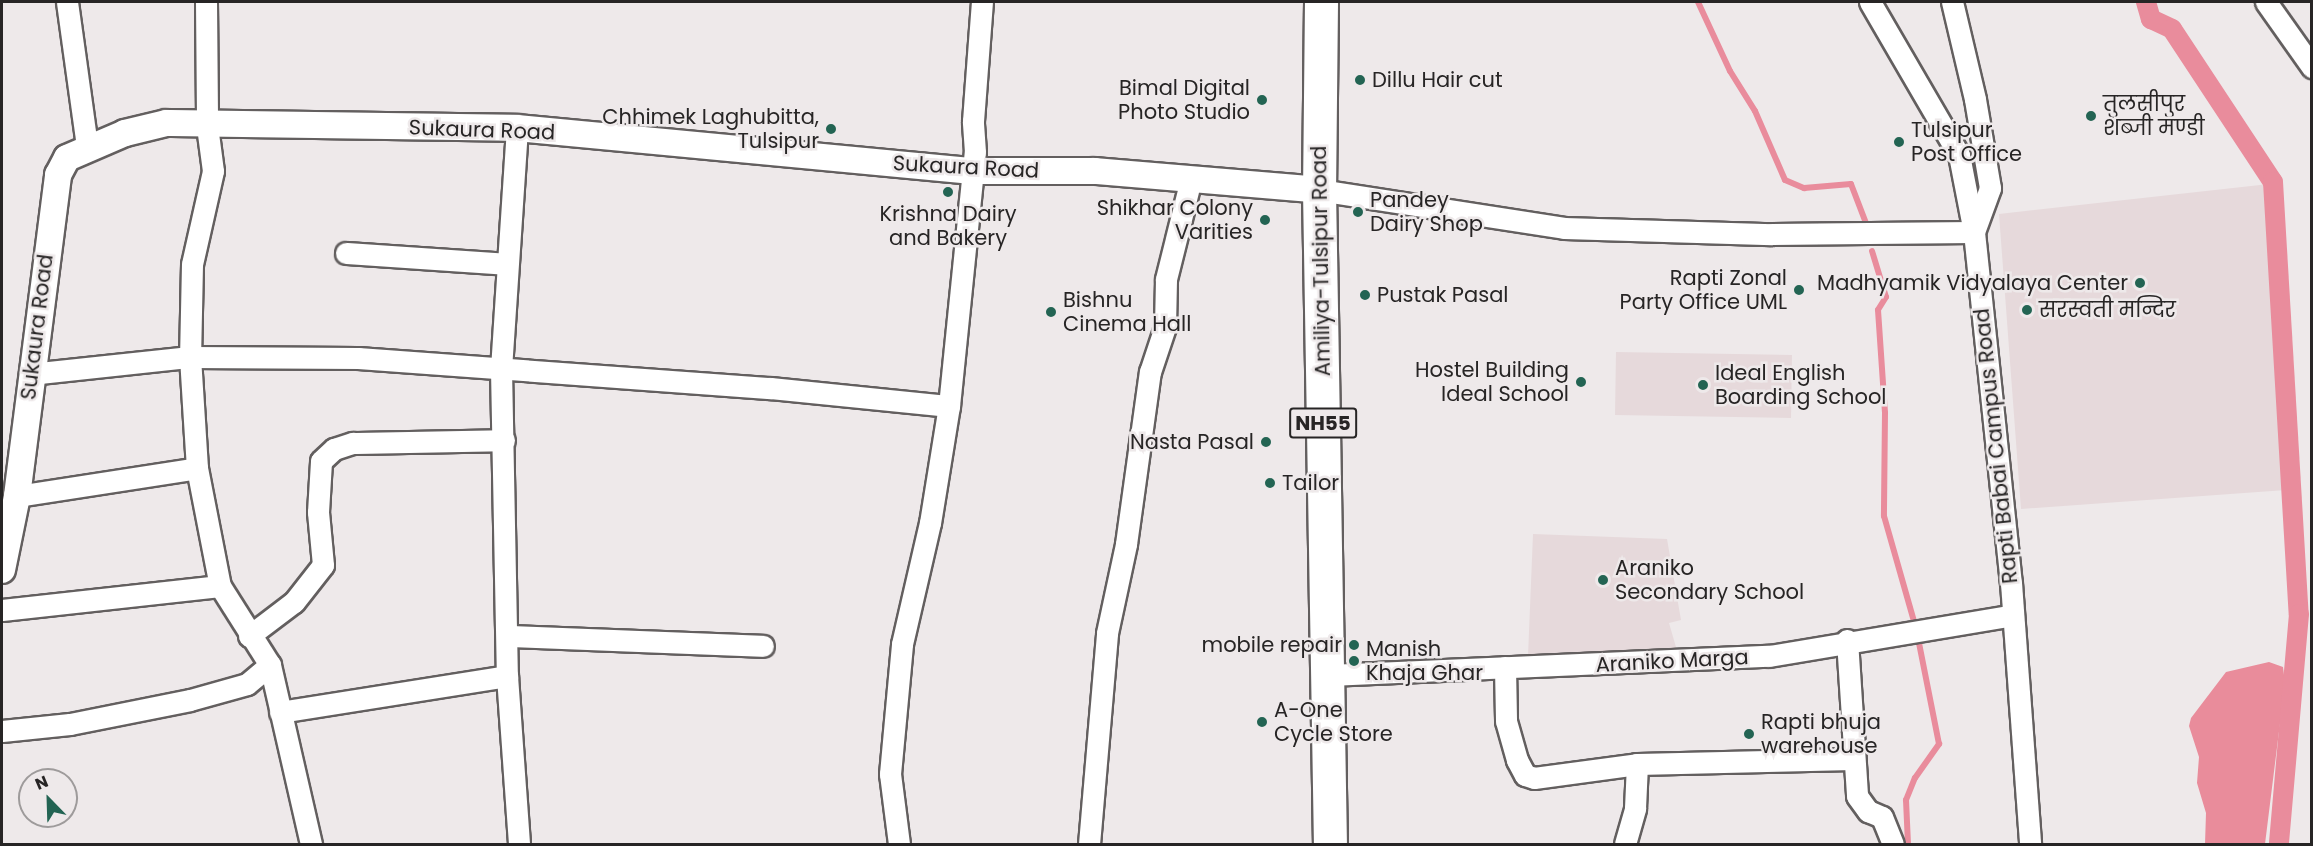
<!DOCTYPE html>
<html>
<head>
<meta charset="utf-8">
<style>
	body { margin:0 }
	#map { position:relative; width:2313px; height:846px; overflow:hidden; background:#eee9ea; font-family:Poppins,"Noto Sans Devanagari",sans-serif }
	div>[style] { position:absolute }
	.built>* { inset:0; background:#e6d9db }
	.forest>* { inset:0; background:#e98c9b }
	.stream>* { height:6px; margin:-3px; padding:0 3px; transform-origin:3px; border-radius:3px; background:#e98c9c }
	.canal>* { height:20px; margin:-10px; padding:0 10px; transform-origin:10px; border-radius:10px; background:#e98c9c }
	.roads { filter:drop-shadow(2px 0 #635f5f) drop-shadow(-2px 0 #635f5f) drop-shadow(0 2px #635f5f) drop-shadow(0 -2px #635f5f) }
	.minor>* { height:21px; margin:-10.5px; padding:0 10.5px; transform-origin:10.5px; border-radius:10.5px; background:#fff }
	.tertiary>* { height:26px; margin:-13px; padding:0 13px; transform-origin:13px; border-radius:13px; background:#fff }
	.primary>* { height:33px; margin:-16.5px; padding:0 16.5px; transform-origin:16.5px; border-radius:16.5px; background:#fff }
	.dots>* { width:16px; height:16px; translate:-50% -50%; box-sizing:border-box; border:3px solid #eee9ea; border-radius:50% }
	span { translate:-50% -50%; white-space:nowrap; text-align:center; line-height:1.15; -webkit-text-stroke:5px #eee9ea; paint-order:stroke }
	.shield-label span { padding:2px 4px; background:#eee9ea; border:2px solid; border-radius:4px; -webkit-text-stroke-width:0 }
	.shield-label { font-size:20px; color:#272525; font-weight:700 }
	.poi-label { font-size:21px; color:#272525 }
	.left { translate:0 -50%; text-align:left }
	.right { translate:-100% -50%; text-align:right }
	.street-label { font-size:21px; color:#272525 }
	.frame { position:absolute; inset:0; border:3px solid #272525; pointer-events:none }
	.north { position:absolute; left:18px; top:768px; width:60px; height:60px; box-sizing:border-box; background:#eee9ea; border:2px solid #9e9b9b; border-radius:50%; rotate:337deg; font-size:16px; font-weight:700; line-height:24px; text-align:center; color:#272525 }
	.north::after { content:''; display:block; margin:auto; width:21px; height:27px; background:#236453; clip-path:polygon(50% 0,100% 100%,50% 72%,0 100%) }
</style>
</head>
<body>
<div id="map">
	<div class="built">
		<i style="clip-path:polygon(2269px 184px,2286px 490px,2021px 509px,1999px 214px)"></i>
		<i style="clip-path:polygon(1616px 352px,1792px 355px,1791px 418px,1615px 415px)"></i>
		<i style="clip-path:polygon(1533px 534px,1667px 539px,1681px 620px,1669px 623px,1678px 654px,1528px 656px)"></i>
	</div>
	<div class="forest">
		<i style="clip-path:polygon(2269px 662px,2283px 667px,2285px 683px,2265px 844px,2205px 844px,2206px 813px,2197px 783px,2199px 757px,2189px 726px,2191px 718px,2226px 672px)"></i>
	</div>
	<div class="stream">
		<i style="left:1698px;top:2px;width:76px;rotate:65.1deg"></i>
		<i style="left:1730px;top:71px;width:47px;rotate:58deg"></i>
		<i style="left:1755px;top:111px;width:75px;rotate:66.5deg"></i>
		<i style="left:1785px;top:180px;width:21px;rotate:23deg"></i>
		<i style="left:1804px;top:188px;width:47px;rotate:-4.9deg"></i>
		<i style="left:1851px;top:184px;width:42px;rotate:69deg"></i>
		<i style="left:1872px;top:251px;width:48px;rotate:73.1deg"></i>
		<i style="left:1886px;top:297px;width:15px;rotate:122deg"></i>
		<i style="left:1878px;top:310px;width:103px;rotate:86.1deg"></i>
		<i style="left:1885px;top:413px;width:103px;rotate:90.6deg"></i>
		<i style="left:1884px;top:516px;width:109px;rotate:74.1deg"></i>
		<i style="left:1908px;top:844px;width:44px;rotate:-92.6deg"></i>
		<i style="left:1906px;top:800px;width:24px;rotate:-68deg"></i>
		<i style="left:1915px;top:778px;width:42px;rotate:-54.8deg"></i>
		<i style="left:1939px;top:744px;width:103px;rotate:-101.2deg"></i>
	</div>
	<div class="canal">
		<i style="left:2146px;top:2px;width:18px;rotate:74deg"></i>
		<i style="left:2151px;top:19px;width:23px;rotate:25deg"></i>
		<i style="left:2172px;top:29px;width:183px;rotate:56.6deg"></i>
		<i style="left:2273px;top:182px;width:433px;rotate:86.6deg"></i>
		<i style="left:2299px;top:614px;width:231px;rotate:95deg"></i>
	</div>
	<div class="roads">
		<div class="minor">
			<i style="left:67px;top:2px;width:146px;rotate:82.1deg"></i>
			<i style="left:206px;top:2px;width:124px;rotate:89.5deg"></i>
			<i style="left:207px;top:126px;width:45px;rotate:82.4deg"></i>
			<i style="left:213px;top:171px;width:95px;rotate:102.7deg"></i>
			<i style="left:192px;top:264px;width:93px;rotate:91.2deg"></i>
			<i style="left:190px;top:357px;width:111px;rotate:86.4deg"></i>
			<i style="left:197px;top:468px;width:120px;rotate:79deg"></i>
			<i style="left:220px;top:586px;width:93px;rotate:57.7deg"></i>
			<i style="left:270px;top:665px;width:184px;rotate:77.1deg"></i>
			<i style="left:1870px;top:2px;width:177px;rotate:59.8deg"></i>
			<i style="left:1959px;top:155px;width:78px;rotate:79deg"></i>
			<i style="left:1974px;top:232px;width:353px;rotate:84deg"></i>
			<i style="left:2011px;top:583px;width:262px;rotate:85.8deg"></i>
			<i style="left:2266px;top:2px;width:80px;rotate:54.7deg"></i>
			<i style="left:517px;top:128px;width:242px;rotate:93.8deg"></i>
			<i style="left:501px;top:369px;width:307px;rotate:88.9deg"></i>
			<i style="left:507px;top:676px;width:168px;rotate:85.9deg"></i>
			<i style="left:1319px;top:190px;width:248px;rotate:8.8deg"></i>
			<i style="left:1564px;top:228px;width:208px;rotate:1.7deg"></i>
			<i style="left:1772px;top:234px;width:202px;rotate:-0.6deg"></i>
			<i style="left:1974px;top:232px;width:47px;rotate:-70deg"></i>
			<i style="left:1990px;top:188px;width:90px;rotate:-99.6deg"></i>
			<i style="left:1975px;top:99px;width:100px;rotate:-103.3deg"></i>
			<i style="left:346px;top:253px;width:160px;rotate:3.9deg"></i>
			<i style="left:30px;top:374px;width:161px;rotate:-6.1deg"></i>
			<i style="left:190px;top:357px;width:168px;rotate:0.3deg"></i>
			<i style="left:358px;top:358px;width:414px;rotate:4.2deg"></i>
			<i style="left:771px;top:388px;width:179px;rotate:5.8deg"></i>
			<i style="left:17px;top:496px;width:182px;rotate:-8.8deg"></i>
			<i style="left:2px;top:610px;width:219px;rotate:-6.3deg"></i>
			<i style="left:249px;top:636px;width:56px;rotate:-37.1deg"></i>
			<i style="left:294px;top:602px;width:47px;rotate:-51.9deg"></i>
			<i style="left:323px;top:565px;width:53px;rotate:-95.4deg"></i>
			<i style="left:318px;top:512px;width:51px;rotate:-86.6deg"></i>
			<i style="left:321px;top:461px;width:18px;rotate:-43deg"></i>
			<i style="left:334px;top:449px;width:20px;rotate:-18deg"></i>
			<i style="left:353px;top:443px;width:151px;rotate:-1.1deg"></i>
			<i style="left:508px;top:636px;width:255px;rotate:2.2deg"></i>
			<i style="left:1847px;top:640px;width:156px;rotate:86.3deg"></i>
			<i style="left:1857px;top:796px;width:19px;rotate:54deg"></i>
			<i style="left:1868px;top:811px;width:15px;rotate:23deg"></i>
			<i style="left:1882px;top:817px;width:29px;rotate:68deg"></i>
			<i style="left:1505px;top:667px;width:54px;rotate:88.9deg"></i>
			<i style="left:1506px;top:721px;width:41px;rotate:74.2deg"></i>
			<i style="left:1517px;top:760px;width:17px;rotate:62deg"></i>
			<i style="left:1525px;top:775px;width:9px;rotate:18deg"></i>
			<i style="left:1534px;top:778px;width:104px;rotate:-7.7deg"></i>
			<i style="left:1637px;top:764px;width:216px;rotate:-1.3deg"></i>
			<i style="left:1328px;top:675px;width:441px;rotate:-2.5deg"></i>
			<i style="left:1769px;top:656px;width:247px;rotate:-9.5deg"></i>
			<i style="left:280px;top:712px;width:230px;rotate:-9deg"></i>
			<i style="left:2px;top:731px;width:68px;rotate:-5.9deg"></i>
			<i style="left:70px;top:724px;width:122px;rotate:-11.3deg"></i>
			<i style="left:190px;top:700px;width:59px;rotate:-15.7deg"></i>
			<i style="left:247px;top:684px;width:30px;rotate:-40deg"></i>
			<i style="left:899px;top:844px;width:71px;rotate:-97.3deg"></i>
			<i style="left:890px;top:774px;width:131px;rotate:-84.7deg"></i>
			<i style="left:902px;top:644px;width:124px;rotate:-77deg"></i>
			<i style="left:930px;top:523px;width:119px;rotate:-80.8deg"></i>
			<i style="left:949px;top:406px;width:255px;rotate:-84.2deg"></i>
			<i style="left:975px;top:152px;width:31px;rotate:-94deg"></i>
			<i style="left:973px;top:121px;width:119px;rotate:-85.7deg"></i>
			<i style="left:1089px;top:844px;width:212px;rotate:-85.1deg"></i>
			<i style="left:1107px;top:633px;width:91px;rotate:-77.9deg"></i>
			<i style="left:1126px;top:544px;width:174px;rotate:-82.1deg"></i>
			<i style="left:1150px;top:372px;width:47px;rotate:-71.6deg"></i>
			<i style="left:1165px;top:327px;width:48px;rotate:-88.8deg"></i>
			<i style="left:1166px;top:279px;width:103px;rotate:-76deg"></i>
			<i style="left:1625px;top:844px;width:37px;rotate:-74deg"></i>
			<i style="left:1635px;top:808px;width:44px;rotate:-87.4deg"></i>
		</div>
		<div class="tertiary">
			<i style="left:2px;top:570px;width:76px;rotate:-78.5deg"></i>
			<i style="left:17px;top:496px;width:324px;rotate:-82.7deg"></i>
			<i style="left:58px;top:175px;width:19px;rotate:-62deg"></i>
			<i style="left:67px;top:158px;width:63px;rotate:-23.3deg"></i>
			<i style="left:125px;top:133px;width:42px;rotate:-13.7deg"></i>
			<i style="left:166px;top:123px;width:351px;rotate:0.8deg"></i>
			<i style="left:517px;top:128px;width:455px;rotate:5.4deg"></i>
			<i style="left:970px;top:171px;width:125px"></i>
			<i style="left:1095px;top:171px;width:225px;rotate:4.8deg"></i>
		</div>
		<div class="primary">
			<i style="left:1321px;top:2px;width:188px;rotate:90.6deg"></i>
			<i style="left:1319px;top:190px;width:654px;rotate:89.04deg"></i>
		</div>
	</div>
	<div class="dots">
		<i style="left:1360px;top:80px;background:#236453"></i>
		<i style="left:1262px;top:100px;background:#236453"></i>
		<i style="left:2091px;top:116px;background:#236453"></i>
		<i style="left:831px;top:129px;background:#236453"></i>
		<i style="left:1899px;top:142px;background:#236453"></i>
		<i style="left:948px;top:192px;background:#236453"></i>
		<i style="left:1358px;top:212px;background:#236453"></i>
		<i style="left:1265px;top:220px;background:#236453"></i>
		<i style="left:2140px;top:283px;background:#236453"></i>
		<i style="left:1799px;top:290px;background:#236453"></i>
		<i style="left:1365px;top:295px;background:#236453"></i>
		<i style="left:2027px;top:310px;background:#236453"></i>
		<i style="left:1051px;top:312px;background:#236453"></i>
		<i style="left:1581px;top:382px;background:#236453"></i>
		<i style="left:1703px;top:385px;background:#236453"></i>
		<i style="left:1266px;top:442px;background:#236453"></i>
		<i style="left:1270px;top:483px;background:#236453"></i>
		<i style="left:1603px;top:580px;background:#236453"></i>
		<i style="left:1354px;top:645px;background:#236453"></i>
		<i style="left:1354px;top:661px;background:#236453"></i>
		<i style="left:1262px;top:722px;background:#236453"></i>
		<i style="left:1749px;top:734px;background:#236453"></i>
	</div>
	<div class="shield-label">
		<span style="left:1323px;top:423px">NH55</span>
	</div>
	<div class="poi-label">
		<span class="left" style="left:1372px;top:80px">Dillu Hair cut</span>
		<span class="right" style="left:1250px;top:100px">Bimal Digital<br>Photo Studio</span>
		<span class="left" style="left:2103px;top:116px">तुलसीपुर<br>शब्जी मण्डी</span>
		<span class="right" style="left:819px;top:129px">Chhimek Laghubitta,<br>Tulsipur</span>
		<span class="left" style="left:1911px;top:142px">Tulsipur<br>Post Office</span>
		<span class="left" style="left:1370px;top:212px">Pandey<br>Dairy Shop</span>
		<span class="right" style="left:1253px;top:220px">Shikhar Colony<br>Varities</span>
		<span style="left:948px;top:226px">Krishna Dairy<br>and Bakery</span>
		<span class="right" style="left:1787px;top:290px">Rapti Zonal<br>Party Office UML</span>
		<span class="right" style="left:2128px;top:283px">Madhyamik Vidyalaya Center</span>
		<span class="left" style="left:1377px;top:295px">Pustak Pasal</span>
		<span class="left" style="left:1063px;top:312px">Bishnu<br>Cinema Hall</span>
		<span class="left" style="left:2039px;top:310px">सरस्वती मन्दिर</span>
		<span class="right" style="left:1569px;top:382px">Hostel Building<br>Ideal School</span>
		<span class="left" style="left:1715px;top:385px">Ideal English<br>Boarding School</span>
		<span class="right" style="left:1254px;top:442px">Nasta Pasal</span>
		<span class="left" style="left:1282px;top:483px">Tailor</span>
		<span class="left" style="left:1615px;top:580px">Araniko<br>Secondary School</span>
		<span class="right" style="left:1342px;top:645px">mobile repair</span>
		<span class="left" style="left:1366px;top:661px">Manish<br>Khaja Ghar</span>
		<span class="left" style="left:1274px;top:722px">A-One<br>Cycle Store</span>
		<span class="left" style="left:1761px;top:734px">Rapti bhuja<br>warehouse</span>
	</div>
	<div class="street-label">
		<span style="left:482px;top:130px;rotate:2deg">Sukaura Road</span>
		<span style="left:966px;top:167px;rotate:3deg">Sukaura Road</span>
		<span style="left:1321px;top:261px;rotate:-91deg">Amiliya-Tulsipur Road</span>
		<span style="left:37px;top:327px;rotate:-83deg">Sukaura Road</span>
		<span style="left:1996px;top:446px;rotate:-96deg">Rapti Babai Campus Road</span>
		<span style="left:1672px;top:661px;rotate:-3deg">Araniko Marga</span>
	</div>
	<div class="frame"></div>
	<div class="north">N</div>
</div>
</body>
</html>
